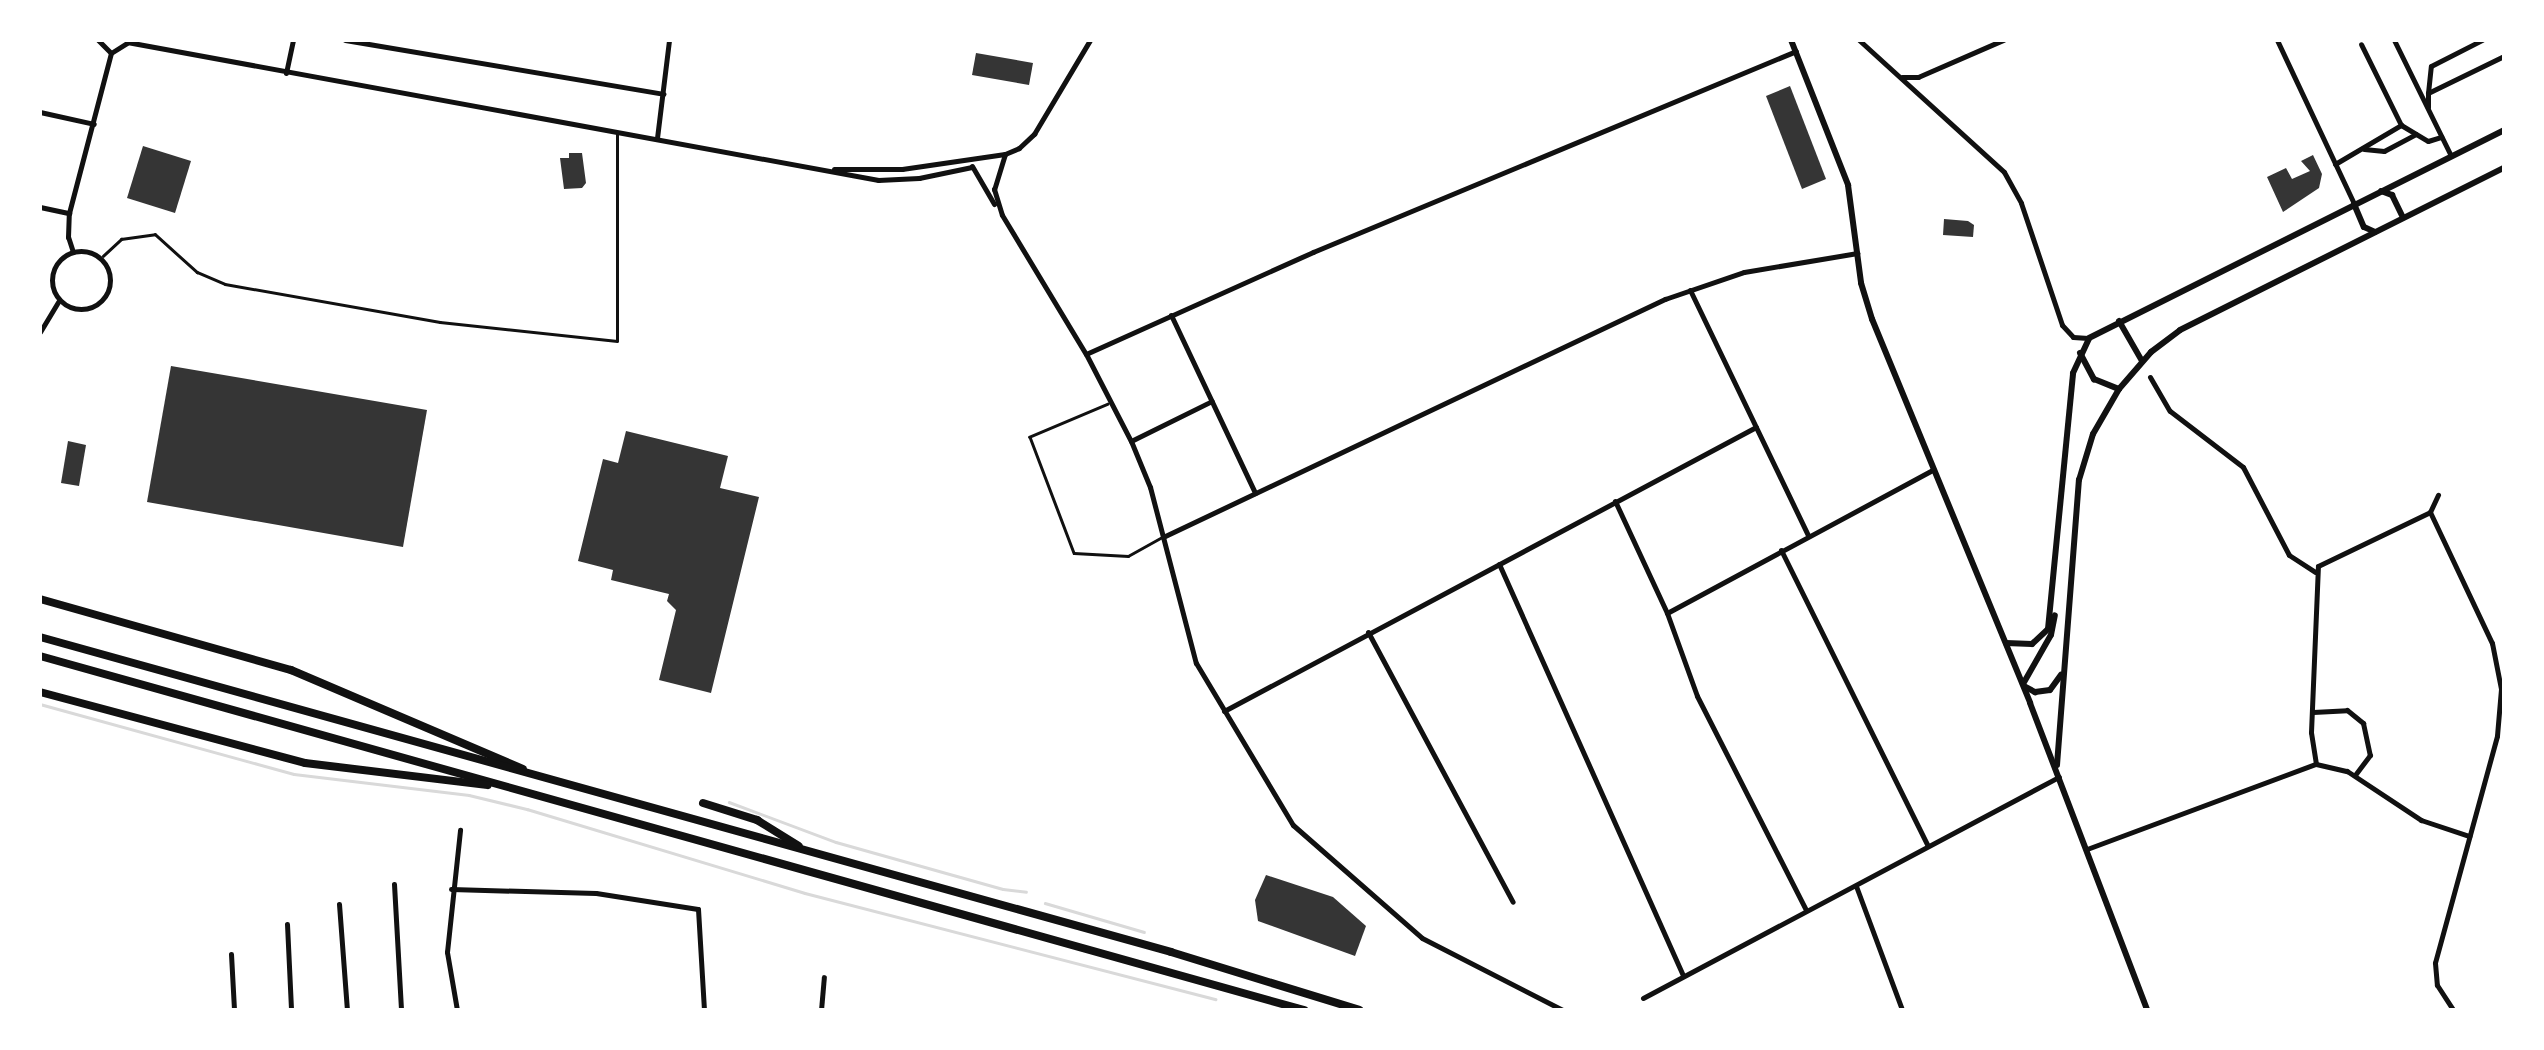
<!DOCTYPE html>
<html>
<head>
<meta charset="utf-8">
<style>
	body { margin:0 }
	#map { position:relative; width:2544px; height:1050px; overflow:hidden; background:#fff; font-family:"Archivo Narrow",sans-serif }
	div>[style] { position:absolute }
	.stream>* { height:2.5px; margin:-1.25px; padding:0 1.25px; transform-origin:1.25px; border-radius:1.25px; background:#d9d9d9 }
	.building>* { inset:0; background:#353535 }
	.service>* { height:2.5px; margin:-1.25px; padding:0 1.25px; transform-origin:1.25px; border-radius:1.25px; background:#111 }
	.minor>* { height:5px; margin:-2.5px; padding:0 2.5px; transform-origin:2.5px; border-radius:2.5px; background:#111 }
	.minor>.ring { margin:-2.5px; padding:0; box-sizing:content-box; background:none; border:5px solid #111; border-radius:50% }
	.tertiary>* { height:6px; margin:-3px; padding:0 3px; transform-origin:3px; border-radius:3px; background:#111 }
	.primary>* { height:8px; margin:-4px; padding:0 4px; transform-origin:4px; border-radius:4px; background:#111 }
	span { translate:-50% -50%; white-space:nowrap; text-align:center; line-height:1.15; -webkit-text-stroke:8px #fff; paint-order:stroke }
	.frame { position:absolute; inset:0; border:42px solid #fff; pointer-events:none }
</style>
</head>
<body>
<div id="map">
	<div class="stream">
		<i style="left:40px;top:704px;width:263px;rotate:15.4deg"></i>
		<i style="left:294px;top:774px;width:176px;rotate:6.8deg"></i>
		<i style="left:469px;top:795px;width:60px;rotate:13.6deg"></i>
		<i style="left:527px;top:809px;width:290px;rotate:16.8deg"></i>
		<i style="left:805px;top:893px;width:424px;rotate:14.5deg"></i>
		<i style="left:729px;top:802px;width:114px;rotate:20.5deg"></i>
		<i style="left:836px;top:842px;width:173px;rotate:15.7deg"></i>
		<i style="left:1003px;top:889px;width:23px;rotate:7deg"></i>
		<i style="left:1045px;top:903px;width:103px;rotate:16.3deg"></i>
	</div>
	<div class="building">
		<i style="clip-path:polygon(976px 53px,1033px 63px,1029px 85px,972px 75px)"></i>
		<i style="clip-path:polygon(1790px 86px,1826px 179px,1802px 189px,1766px 96px)"></i>
		<i style="clip-path:polygon(143px 146px,191px 161px,175px 213px,127px 198px)"></i>
		<i style="clip-path:polygon(569px 153px,582px 153px,586px 183px,582px 188px,564px 189px,560px 158px,569px 158px)"></i>
		<i style="clip-path:polygon(2313px 155px,2322px 174px,2319px 188px,2283px 212px,2267px 177px,2286px 168px,2292px 179px,2310px 171px,2301px 161px)"></i>
		<i style="clip-path:polygon(1944px 219px,1968px 221px,1974px 225px,1973px 237px,1943px 235px)"></i>
		<i style="clip-path:polygon(171px 366px,427px 410px,403px 547px,147px 502px)"></i>
		<i style="clip-path:polygon(626px 431px,728px 456px,720px 488px,759px 497px,711px 693px,659px 680px,676px 610px,667px 601px,669px 594px,611px 580px,613px 570px,578px 561px,603px 459px,618px 463px)"></i>
		<i style="clip-path:polygon(68px 441px,86px 445px,79px 486px,61px 483px)"></i>
		<i style="clip-path:polygon(1266px 875px,1333px 897px,1366px 926px,1355px 956px,1258px 921px,1255px 900px)"></i>
	</div>
	<div class="service">
		<i style="left:103px;top:256px;width:25px;rotate:-43deg"></i>
		<i style="left:121px;top:239px;width:34px;rotate:-8deg"></i>
		<i style="left:155px;top:234px;width:57px;rotate:42.1deg"></i>
		<i style="left:197px;top:272px;width:30px;rotate:23deg"></i>
		<i style="left:225px;top:284px;width:218px;rotate:10deg"></i>
		<i style="left:440px;top:322px;width:178px;rotate:6.1deg"></i>
		<i style="left:617px;top:341px;width:208px;rotate:-90deg"></i>
		<i style="left:1108px;top:404px;width:85px;rotate:157.1deg"></i>
		<i style="left:1030px;top:437px;width:124px;rotate:69.2deg"></i>
		<i style="left:1074px;top:553px;width:54px;rotate:3.2deg"></i>
		<i style="left:1128px;top:556px;width:38px;rotate:-29deg"></i>
	</div>
	<div class="minor">
		<i style="left:98px;top:40px;width:18px;rotate:45deg"></i>
		<i style="left:111px;top:53px;width:19px;rotate:-32deg"></i>
		<i style="left:345px;top:40px;width:323px;rotate:9.6deg"></i>
		<i style="left:1859px;top:40px;width:196px;rotate:42.3deg"></i>
		<i style="left:2004px;top:172px;width:35px;rotate:61deg"></i>
		<i style="left:2021px;top:203px;width:129px;rotate:71.4deg"></i>
		<i style="left:2062px;top:325px;width:16px;rotate:47deg"></i>
		<i style="left:2073px;top:337px;width:15px;rotate:4deg"></i>
		<i style="left:2277px;top:40px;width:181px;rotate:64.8deg"></i>
		<i style="left:2394px;top:40px;width:129px;rotate:63.8deg"></i>
		<i style="left:127px;top:42px;width:764px;rotate:10.41deg"></i>
		<i style="left:878px;top:180px;width:41px;rotate:-2.8deg"></i>
		<i style="left:919px;top:178px;width:54px;rotate:-11.7deg"></i>
		<i style="left:286px;top:73px;width:34px;rotate:-78deg"></i>
		<i style="left:1902px;top:77px;width:16px"></i>
		<i style="left:1918px;top:77px;width:93px;rotate:-23.5deg"></i>
		<i style="left:2428px;top:93px;width:27px;rotate:-84deg"></i>
		<i style="left:2431px;top:66px;width:57px;rotate:-27deg"></i>
		<i style="left:2428px;top:107px;width:14px;rotate:-90deg"></i>
		<i style="left:2428px;top:93px;width:85px;rotate:-26deg"></i>
		<i style="left:40px;top:112px;width:55px;rotate:12.5deg"></i>
		<i style="left:2401px;top:125px;width:31px;rotate:31deg"></i>
		<i style="left:2428px;top:141px;width:14px;rotate:-17deg"></i>
		<i style="left:657px;top:138px;width:99px;rotate:-83deg"></i>
		<i style="left:2364px;top:149px;width:20px;rotate:6deg"></i>
		<i style="left:2384px;top:151px;width:36px;rotate:-28deg"></i>
		<i style="left:1005px;top:154px;width:37px;rotate:107deg"></i>
		<i style="left:994px;top:189px;width:27px;rotate:73deg"></i>
		<i style="left:1002px;top:215px;width:162px;rotate:58.9deg"></i>
		<i style="left:1086px;top:354px;width:98px;rotate:62.7deg"></i>
		<i style="left:1131px;top:441px;width:50px;rotate:67.6deg"></i>
		<i style="left:1150px;top:487px;width:182px;rotate:75.4deg"></i>
		<i style="left:1196px;top:663px;width:189px;rotate:59.1deg"></i>
		<i style="left:1293px;top:825px;width:171px;rotate:41.2deg"></i>
		<i style="left:1422px;top:938px;width:158px;rotate:27.1deg"></i>
		<i style="left:2335px;top:164px;width:77px;rotate:-30.6deg"></i>
		<i style="left:2401px;top:125px;width:90px;rotate:-116.3deg"></i>
		<i style="left:972px;top:166px;width:44px;rotate:59.9deg"></i>
		<i style="left:834px;top:169px;width:68px"></i>
		<i style="left:902px;top:169px;width:104px;rotate:-8.3deg"></i>
		<i style="left:1005px;top:154px;width:15px;rotate:-23deg"></i>
		<i style="left:1019px;top:148px;width:21px;rotate:-43deg"></i>
		<i style="left:1034px;top:134px;width:109px;rotate:-59.2deg"></i>
		<i style="left:40px;top:207px;width:30px;rotate:12deg"></i>
		<i class="ring" style="left:52px;top:251px;width:53px;height:53px"></i>
		<i style="left:73px;top:252px;width:16px;rotate:-108deg"></i>
		<i style="left:68px;top:237px;width:24px;rotate:-88deg"></i>
		<i style="left:69px;top:213px;width:165px;rotate:-75.3deg"></i>
		<i style="left:1690px;top:290px;width:272px;rotate:64.3deg"></i>
		<i style="left:1171px;top:315px;width:197px;rotate:64.7deg"></i>
		<i style="left:40px;top:332px;width:35px;rotate:-59deg"></i>
		<i style="left:1086px;top:354px;width:249px;rotate:-24.2deg"></i>
		<i style="left:1313px;top:252px;width:523px;rotate:-22.59deg"></i>
		<i style="left:2150px;top:377px;width:39px;rotate:60deg"></i>
		<i style="left:2170px;top:411px;width:92px;rotate:37.5deg"></i>
		<i style="left:2243px;top:467px;width:99px;rotate:62.4deg"></i>
		<i style="left:2289px;top:555px;width:31px;rotate:33deg"></i>
		<i style="left:1131px;top:441px;width:90px;rotate:-26.3deg"></i>
		<i style="left:1615px;top:501px;width:123px;rotate:65.1deg"></i>
		<i style="left:1667px;top:613px;width:88px;rotate:70.1deg"></i>
		<i style="left:1697px;top:696px;width:240px;rotate:63deg"></i>
		<i style="left:2430px;top:512px;width:145px;rotate:64.7deg"></i>
		<i style="left:2492px;top:643px;width:47px;rotate:78.9deg"></i>
		<i style="left:2501px;top:689px;width:47px;rotate:94.9deg"></i>
		<i style="left:2497px;top:736px;width:235px;rotate:105.3deg"></i>
		<i style="left:2435px;top:963px;width:22px;rotate:85deg"></i>
		<i style="left:2437px;top:985px;width:30px;rotate:57deg"></i>
		<i style="left:1163px;top:537px;width:556px;rotate:-25.37deg"></i>
		<i style="left:1665px;top:299px;width:83px;rotate:-18.9deg"></i>
		<i style="left:1744px;top:272px;width:115px;rotate:-9.5deg"></i>
		<i style="left:1781px;top:550px;width:330px;rotate:63.6deg"></i>
		<i style="left:1499px;top:564px;width:451px;rotate:65.9deg"></i>
		<i style="left:1667px;top:613px;width:302px;rotate:-28.3deg"></i>
		<i style="left:1368px;top:632px;width:306px;rotate:61.8deg"></i>
		<i style="left:1224px;top:711px;width:603px;rotate:-28.09deg"></i>
		<i style="left:2313px;top:712px;width:34px;rotate:-3deg"></i>
		<i style="left:2347px;top:710px;width:21px;rotate:39deg"></i>
		<i style="left:2363px;top:723px;width:33px;rotate:78deg"></i>
		<i style="left:2370px;top:755px;width:25px;rotate:127deg"></i>
		<i style="left:2316px;top:764px;width:32px;rotate:-99deg"></i>
		<i style="left:2311px;top:732px;width:166px;rotate:-87.6deg"></i>
		<i style="left:2318px;top:566px;width:124px;rotate:-25.7deg"></i>
		<i style="left:2430px;top:512px;width:19px;rotate:-65deg"></i>
		<i style="left:2087px;top:849px;width:244px;rotate:-20.4deg"></i>
		<i style="left:2316px;top:764px;width:32px;rotate:13deg"></i>
		<i style="left:2347px;top:771px;width:89px;rotate:33.5deg"></i>
		<i style="left:2421px;top:820px;width:51px;rotate:18.4deg"></i>
		<i style="left:394px;top:884px;width:126px;rotate:86.8deg"></i>
		<i style="left:1856px;top:886px;width:132px;rotate:69.6deg"></i>
		<i style="left:451px;top:889px;width:145px;rotate:1.6deg"></i>
		<i style="left:596px;top:893px;width:103px;rotate:8.9deg"></i>
		<i style="left:698px;top:909px;width:101px;rotate:86.6deg"></i>
		<i style="left:339px;top:904px;width:106px;rotate:85.7deg"></i>
		<i style="left:287px;top:924px;width:86px;rotate:87.3deg"></i>
		<i style="left:231px;top:954px;width:56px;rotate:86.9deg"></i>
		<i style="left:1643px;top:998px;width:471px;rotate:-28deg"></i>
		<i style="left:457px;top:1010px;width:59px;rotate:-99.8deg"></i>
		<i style="left:447px;top:952px;width:123px;rotate:-83.9deg"></i>
		<i style="left:821px;top:1010px;width:33px;rotate:-85deg"></i>
	</div>
	<div class="tertiary">
		<i style="left:1791px;top:40px;width:156px;rotate:68.5deg"></i>
		<i style="left:1848px;top:185px;width:99px;rotate:82.4deg"></i>
		<i style="left:1861px;top:283px;width:38px;rotate:73deg"></i>
		<i style="left:1872px;top:319px;width:415px;rotate:67.6deg"></i>
		<i style="left:2030px;top:703px;width:329px;rotate:69.1deg"></i>
		<i style="left:2381px;top:191px;width:12px;rotate:20deg"></i>
		<i style="left:2392px;top:195px;width:25px;rotate:64deg"></i>
		<i style="left:2354px;top:204px;width:25px;rotate:67deg"></i>
		<i style="left:2364px;top:227px;width:12px;rotate:24deg"></i>
		<i style="left:2119px;top:321px;width:46px;rotate:60.1deg"></i>
		<i style="left:2080px;top:353px;width:30px;rotate:62deg"></i>
		<i style="left:2094px;top:379px;width:27px;rotate:22deg"></i>
		<i style="left:2006px;top:643px;width:26px;rotate:2deg"></i>
		<i style="left:2032px;top:644px;width:22px;rotate:-43deg"></i>
		<i style="left:2048px;top:629px;width:257px;rotate:-84.4deg"></i>
		<i style="left:2073px;top:373px;width:38px;rotate:-65deg"></i>
		<i style="left:2089px;top:338px;width:464px;rotate:-26.6deg"></i>
		<i style="left:2023px;top:684px;width:56px;rotate:-60.3deg"></i>
		<i style="left:2051px;top:635px;width:20px;rotate:-79deg"></i>
		<i style="left:2024px;top:686px;width:13px;rotate:29deg"></i>
		<i style="left:2035px;top:692px;width:15px;rotate:-8deg"></i>
		<i style="left:2050px;top:690px;width:19px;rotate:-54deg"></i>
		<i style="left:2057px;top:765px;width:286px;rotate:-85.6deg"></i>
		<i style="left:2079px;top:480px;width:48px;rotate:-73.1deg"></i>
		<i style="left:2093px;top:434px;width:52px;rotate:-60deg"></i>
		<i style="left:2119px;top:389px;width:49px;rotate:-49.1deg"></i>
		<i style="left:2151px;top:352px;width:36px;rotate:-37deg"></i>
		<i style="left:2180px;top:330px;width:362px;rotate:-26.6deg"></i>
	</div>
	<div class="primary">
		<i style="left:40px;top:599px;width:261px;rotate:15.8deg"></i>
		<i style="left:291px;top:670px;width:252px;rotate:23.1deg"></i>
		<i style="left:40px;top:637px;width:1174px;rotate:15.56deg"></i>
		<i style="left:1171px;top:952px;width:197px;rotate:17.1deg"></i>
		<i style="left:40px;top:656px;width:1313px;rotate:15.65deg"></i>
		<i style="left:40px;top:692px;width:274px;rotate:15deg"></i>
		<i style="left:305px;top:763px;width:184px;rotate:6.9deg"></i>
		<i style="left:703px;top:803px;width:57px;rotate:17.5deg"></i>
		<i style="left:757px;top:820px;width:49px;rotate:31.8deg"></i>
	</div>
	<div class="frame"></div>
</div>
</body>
</html>
